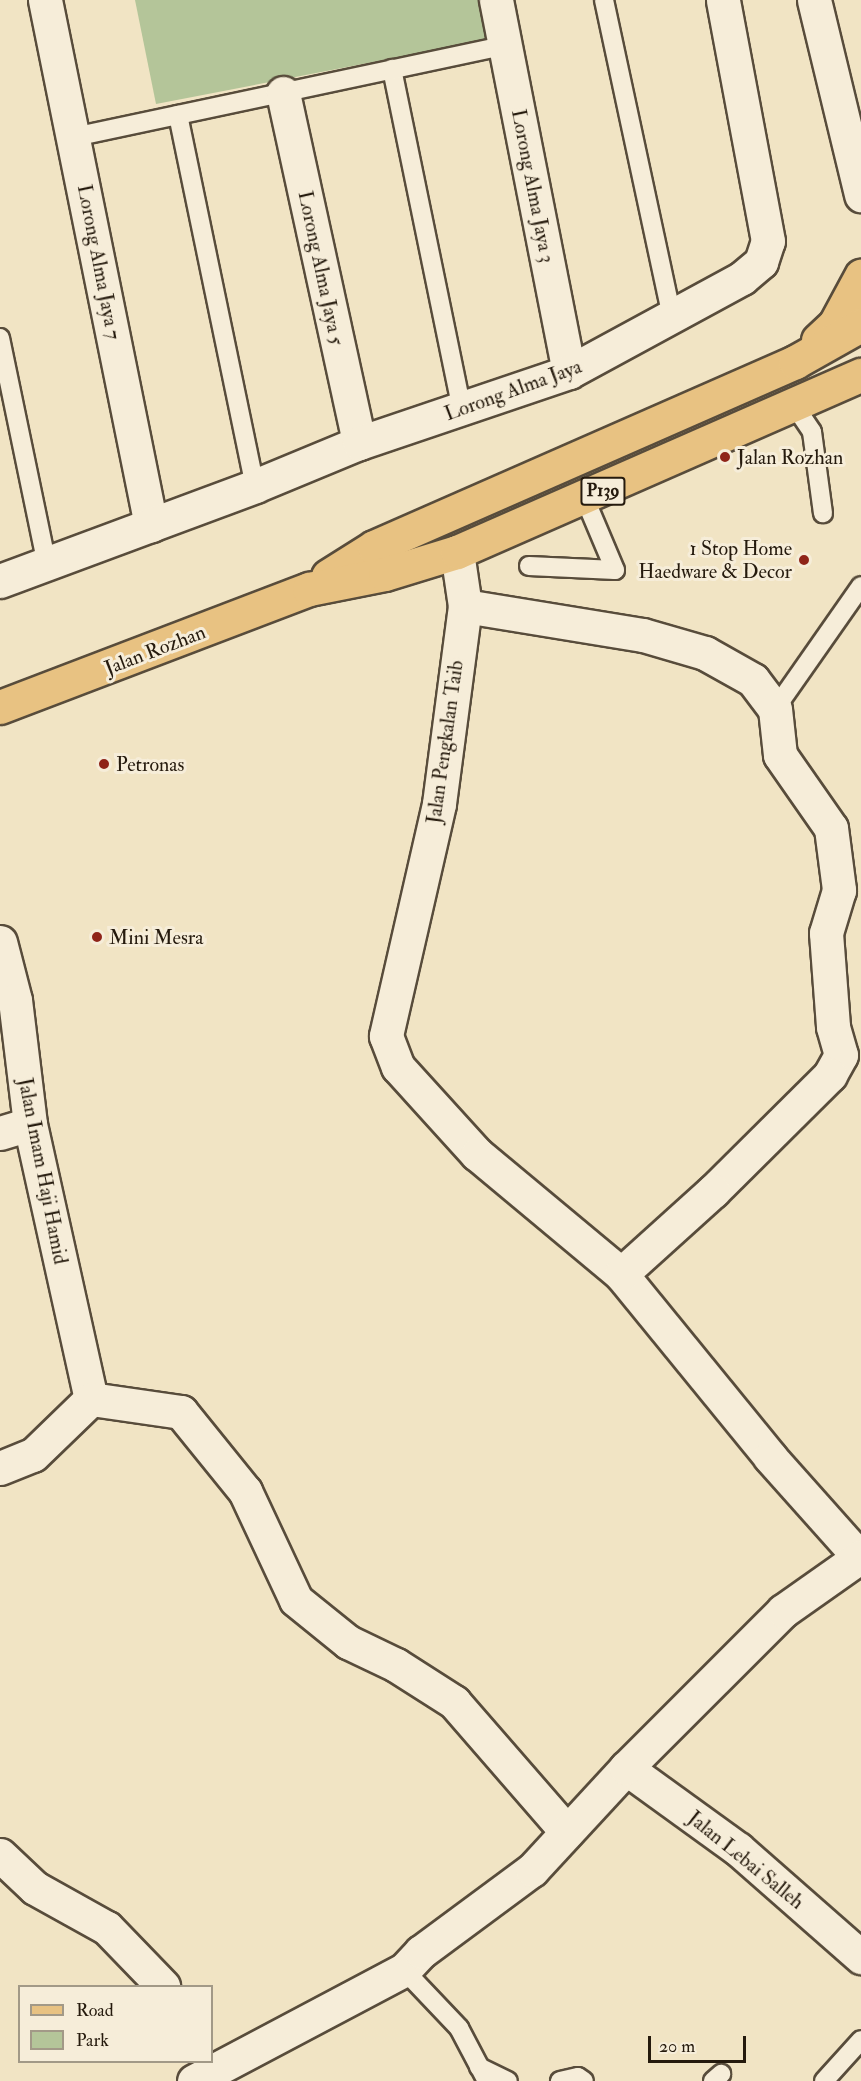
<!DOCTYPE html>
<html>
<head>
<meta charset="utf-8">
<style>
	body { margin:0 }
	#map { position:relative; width:861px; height:2081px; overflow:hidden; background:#f1e4c4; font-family:"IM FELL Double Pica",serif }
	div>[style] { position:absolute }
	.green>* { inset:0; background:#b4c599 }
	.roads { filter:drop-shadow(2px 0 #584c3b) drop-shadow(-2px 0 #584c3b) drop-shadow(0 2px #584c3b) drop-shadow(0 -2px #584c3b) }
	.lane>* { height:18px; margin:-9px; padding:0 9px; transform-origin:9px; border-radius:9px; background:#f6edd9 }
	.street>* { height:33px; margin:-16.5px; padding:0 16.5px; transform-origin:16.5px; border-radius:16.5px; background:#f6edd9 }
	.secondary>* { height:33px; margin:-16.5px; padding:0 16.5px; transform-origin:16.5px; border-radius:16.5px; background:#f6edd9 }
	.primary>* { height:33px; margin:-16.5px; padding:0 16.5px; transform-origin:16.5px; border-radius:16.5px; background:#e8c282 }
	.dots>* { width:16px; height:16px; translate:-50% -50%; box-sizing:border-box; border:3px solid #f6edd9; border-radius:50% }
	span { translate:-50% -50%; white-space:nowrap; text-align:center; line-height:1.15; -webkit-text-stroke:6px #f6edd9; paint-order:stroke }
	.shield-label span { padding:2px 4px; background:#f6edd9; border:2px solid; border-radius:4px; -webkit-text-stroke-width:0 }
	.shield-label { font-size:18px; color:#251a0d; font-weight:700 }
	.street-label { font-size:20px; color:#251a0d }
	.poi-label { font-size:20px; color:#251a0d }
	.left { translate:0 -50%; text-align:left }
	.right { translate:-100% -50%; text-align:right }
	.legend { position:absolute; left:18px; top:1985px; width:195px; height:78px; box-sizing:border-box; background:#f6edd9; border:2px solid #a29987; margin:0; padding:8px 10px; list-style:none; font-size:18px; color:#251a0d }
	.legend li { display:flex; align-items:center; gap:12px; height:30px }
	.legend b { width:30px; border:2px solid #a29987 }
	.scale { position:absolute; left:648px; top:2036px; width:98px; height:27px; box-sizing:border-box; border:3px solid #251a0d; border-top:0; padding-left:8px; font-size:18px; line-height:21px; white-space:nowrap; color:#251a0d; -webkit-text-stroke:4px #f6edd9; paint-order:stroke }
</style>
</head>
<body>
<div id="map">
	<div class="green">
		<i style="clip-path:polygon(135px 0,479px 0,487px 40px,156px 104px)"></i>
	</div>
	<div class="roads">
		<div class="lane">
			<i style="left:604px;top:0;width:324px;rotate:77.9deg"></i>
			<i style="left:392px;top:69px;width:348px;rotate:78.4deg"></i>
			<i style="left:178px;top:115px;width:379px;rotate:78.3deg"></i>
			<i style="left:74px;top:137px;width:441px;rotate:-12deg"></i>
			<i style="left:0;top:338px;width:232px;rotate:78.3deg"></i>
			<i style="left:794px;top:405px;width:32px;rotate:56deg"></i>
			<i style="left:812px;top:432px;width:82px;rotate:82.3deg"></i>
			<i style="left:529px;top:566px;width:86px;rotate:2.7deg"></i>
			<i style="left:615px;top:570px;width:77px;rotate:-112.9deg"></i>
			<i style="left:775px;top:709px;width:150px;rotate:-55deg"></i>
			<i style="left:404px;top:1970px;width:80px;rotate:46.5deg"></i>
			<i style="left:459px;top:2028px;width:60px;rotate:62.2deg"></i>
			<i style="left:479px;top:2067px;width:32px;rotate:26deg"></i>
			<i style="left:560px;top:2081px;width:18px;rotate:-13deg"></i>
			<i style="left:578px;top:2077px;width:7px;rotate:34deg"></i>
			<i style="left:713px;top:2081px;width:11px;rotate:-41deg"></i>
			<i style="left:824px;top:2081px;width:55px;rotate:-47.9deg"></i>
		</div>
		<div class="street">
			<i style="left:45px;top:0;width:536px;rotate:78.59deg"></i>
			<i style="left:496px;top:0;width:379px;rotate:78.9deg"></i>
			<i style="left:283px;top:93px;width:358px;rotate:77.7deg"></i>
			<i style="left:457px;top:552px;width:55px;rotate:81.6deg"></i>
			<i style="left:465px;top:606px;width:200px;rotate:97.5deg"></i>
			<i style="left:439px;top:804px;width:238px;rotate:102.9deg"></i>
			<i style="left:386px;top:1036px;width:33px;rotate:69deg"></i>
			<i style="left:398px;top:1067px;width:118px;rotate:47.8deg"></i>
			<i style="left:477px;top:1154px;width:187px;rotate:39.8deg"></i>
			<i style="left:621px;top:1274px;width:236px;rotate:50.8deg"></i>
			<i style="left:770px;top:1457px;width:134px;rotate:48.3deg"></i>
			<i style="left:0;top:581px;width:272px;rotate:-20.4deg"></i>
			<i style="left:255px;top:486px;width:113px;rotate:-22.5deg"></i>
			<i style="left:359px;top:443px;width:222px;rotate:-18.7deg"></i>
			<i style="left:569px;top:372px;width:197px;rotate:-28.5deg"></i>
			<i style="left:742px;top:278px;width:25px;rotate:-40deg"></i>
			<i style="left:761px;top:262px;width:22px;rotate:-72deg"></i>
			<i style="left:768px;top:241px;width:245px;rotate:-100.6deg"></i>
			<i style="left:465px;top:606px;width:180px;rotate:9.3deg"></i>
			<i style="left:643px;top:635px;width:65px;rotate:16.2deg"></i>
			<i style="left:705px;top:653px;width:55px;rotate:29.4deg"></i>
			<i style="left:753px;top:680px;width:36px;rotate:53deg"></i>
			<i style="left:775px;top:709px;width:46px;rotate:83.8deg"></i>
			<i style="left:780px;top:755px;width:89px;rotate:55.1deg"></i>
			<i style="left:831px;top:828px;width:63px;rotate:82.6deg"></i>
			<i style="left:839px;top:890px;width:45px;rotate:106.8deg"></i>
			<i style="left:826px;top:933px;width:94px;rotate:85.7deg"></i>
			<i style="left:833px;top:1027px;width:29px;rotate:74deg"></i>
			<i style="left:841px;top:1055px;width:23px;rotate:119deg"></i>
			<i style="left:830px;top:1075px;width:165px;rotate:135.2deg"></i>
			<i style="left:713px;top:1191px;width:124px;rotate:137.9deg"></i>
			<i style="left:0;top:942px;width:60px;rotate:75.5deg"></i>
			<i style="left:15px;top:1000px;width:125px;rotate:83.1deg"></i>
			<i style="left:30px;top:1124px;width:282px;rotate:77.5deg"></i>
			<i style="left:0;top:1133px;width:31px;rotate:-17deg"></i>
			<i style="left:91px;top:1399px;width:91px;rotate:8.2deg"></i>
			<i style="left:181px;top:1412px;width:102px;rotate:51deg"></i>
			<i style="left:245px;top:1491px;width:120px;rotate:64.9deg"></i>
			<i style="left:296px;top:1600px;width:67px;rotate:38.9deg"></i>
			<i style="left:348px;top:1642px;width:53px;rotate:25.6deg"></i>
			<i style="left:396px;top:1665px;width:69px;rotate:32.5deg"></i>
			<i style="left:454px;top:1702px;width:172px;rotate:49deg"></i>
			<i style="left:0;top:1468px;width:35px;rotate:-22deg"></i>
			<i style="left:33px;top:1455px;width:81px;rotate:-44deg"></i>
			<i style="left:626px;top:1768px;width:138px;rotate:35.9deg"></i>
			<i style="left:738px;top:1849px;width:164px;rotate:41.3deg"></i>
			<i style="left:0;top:1855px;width:48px;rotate:43.3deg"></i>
			<i style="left:35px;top:1888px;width:82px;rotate:29.1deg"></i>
			<i style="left:107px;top:1928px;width:81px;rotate:46deg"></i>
			<i style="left:194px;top:2081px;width:238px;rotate:-27.9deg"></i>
			<i style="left:404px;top:1970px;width:25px;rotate:-47deg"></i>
			<i style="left:421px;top:1952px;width:138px;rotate:-36.5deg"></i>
			<i style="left:532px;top:1870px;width:139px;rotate:-47.3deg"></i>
			<i style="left:626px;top:1768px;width:222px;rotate:-45deg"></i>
			<i style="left:783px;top:1611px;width:95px;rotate:-35.2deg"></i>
		</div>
		<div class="secondary">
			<i style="left:814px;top:0;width:201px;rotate:76.4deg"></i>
		</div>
		<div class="primary">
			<i style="left:818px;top:340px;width:23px;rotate:-43deg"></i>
			<i style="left:835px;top:324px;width:55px;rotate:-61.6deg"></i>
			<i style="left:328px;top:576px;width:54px;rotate:-32.2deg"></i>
			<i style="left:374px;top:547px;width:460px;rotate:-23.7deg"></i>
			<i style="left:795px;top:362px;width:76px;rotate:-29.3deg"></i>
			<i style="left:0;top:707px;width:331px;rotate:-20.9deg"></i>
			<i style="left:309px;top:589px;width:77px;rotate:-11.2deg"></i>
			<i style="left:385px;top:574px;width:75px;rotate:-17deg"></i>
			<i style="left:457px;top:552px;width:441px;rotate:-23.7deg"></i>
		</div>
	</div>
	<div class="dots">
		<i style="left:725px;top:457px;background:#8f2418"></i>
		<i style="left:804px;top:560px;background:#8f2418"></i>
		<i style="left:104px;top:764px;background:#8f2418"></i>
		<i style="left:97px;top:937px;background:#8f2418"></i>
	</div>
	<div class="shield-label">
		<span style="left:603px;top:491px">P139</span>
	</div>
	<div class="street-label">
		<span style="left:533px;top:186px;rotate:79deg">Lorong Alma Jaya 3</span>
		<span style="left:99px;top:262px;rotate:79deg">Lorong Alma Jaya 7</span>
		<span style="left:321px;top:268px;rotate:78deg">Lorong Alma Jaya 5</span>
		<span style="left:513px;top:390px;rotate:-20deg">Lorong Alma Jaya</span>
		<span style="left:155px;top:650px;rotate:-21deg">Jalan Rozhan</span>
		<span style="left:445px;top:742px;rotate:-82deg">Jalan Pengkalan Taib</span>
		<span style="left:43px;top:1171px;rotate:79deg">Jalan Imam Haji Hamid</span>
		<span style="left:746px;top:1860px;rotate:39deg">Jalan Lebai Salleh</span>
	</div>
	<div class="poi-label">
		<span class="left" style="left:737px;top:457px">Jalan Rozhan</span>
		<span class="right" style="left:792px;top:560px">1 Stop Home<br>Haedware &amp; Decor</span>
		<span class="left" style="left:116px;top:764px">Petronas</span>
		<span class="left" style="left:109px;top:937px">Mini Mesra</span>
	</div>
	<ul class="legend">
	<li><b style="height:8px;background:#e8c282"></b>Road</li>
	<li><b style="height:16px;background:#b4c599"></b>Park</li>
	</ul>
	<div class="scale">20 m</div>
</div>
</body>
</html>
